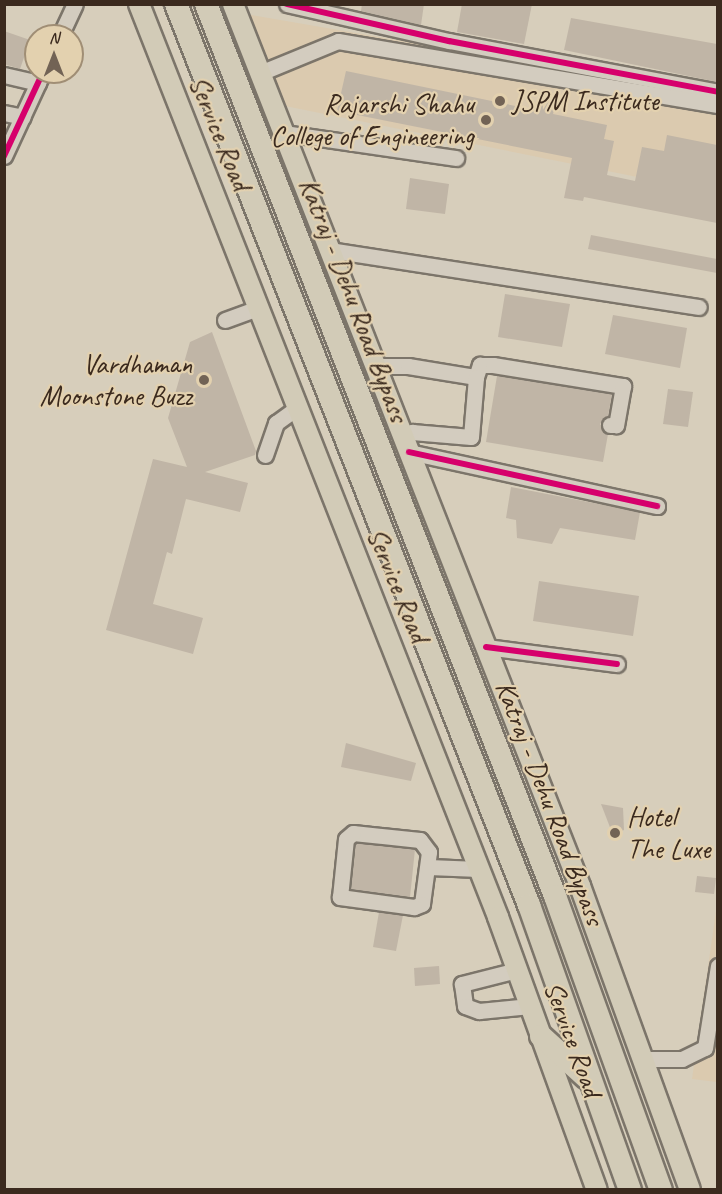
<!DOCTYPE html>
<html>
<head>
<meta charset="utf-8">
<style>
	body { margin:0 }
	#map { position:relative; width:722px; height:1194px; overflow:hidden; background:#d7cebb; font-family:Caveat,sans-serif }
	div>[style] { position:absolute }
	.built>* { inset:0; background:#dbcaaf }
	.building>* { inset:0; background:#c0b5a6 }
	.roads { filter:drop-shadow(2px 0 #7c756a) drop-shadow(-2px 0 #7c756a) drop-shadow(0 2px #7c756a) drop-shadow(0 -2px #7c756a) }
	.minor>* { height:15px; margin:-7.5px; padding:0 7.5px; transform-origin:7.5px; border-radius:7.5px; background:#d3ccbf }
	.major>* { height:20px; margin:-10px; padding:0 10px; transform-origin:10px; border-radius:10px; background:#d2cbb7 }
	.highway>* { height:22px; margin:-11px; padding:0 11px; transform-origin:11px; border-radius:11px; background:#d2cbb7 }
	.cycleway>* { height:6px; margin:-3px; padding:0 3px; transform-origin:3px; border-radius:3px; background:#d6006c }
	.dots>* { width:16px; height:16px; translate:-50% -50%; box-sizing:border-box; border:3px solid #e3d1af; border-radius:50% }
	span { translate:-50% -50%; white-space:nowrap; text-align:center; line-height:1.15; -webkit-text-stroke:4.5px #e3d1af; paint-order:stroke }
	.poi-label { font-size:28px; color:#3b2a1e }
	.left { translate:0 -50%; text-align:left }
	.right { translate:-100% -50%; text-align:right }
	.street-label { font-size:28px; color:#3b2a1e }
	.frame { position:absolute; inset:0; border:6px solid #3b2a1e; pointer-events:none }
	.north { position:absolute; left:24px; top:24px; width:60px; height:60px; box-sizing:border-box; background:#e3d1af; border:2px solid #a08e75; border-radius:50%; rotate:0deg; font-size:16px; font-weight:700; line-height:24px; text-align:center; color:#3b2a1e }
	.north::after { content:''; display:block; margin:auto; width:21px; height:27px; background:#726355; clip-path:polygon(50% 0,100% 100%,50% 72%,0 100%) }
</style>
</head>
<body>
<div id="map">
	<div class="built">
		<i style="clip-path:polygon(246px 14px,717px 95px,717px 193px,285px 106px)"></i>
		<i style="clip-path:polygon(717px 904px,717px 1082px,692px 1079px)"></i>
	</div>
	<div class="building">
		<i style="clip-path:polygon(362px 4px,424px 4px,421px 25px,361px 11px)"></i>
		<i style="clip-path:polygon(462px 4px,532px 4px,524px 44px,457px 32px)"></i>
		<i style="clip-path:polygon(571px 18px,717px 44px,717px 82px,564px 50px)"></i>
		<i style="clip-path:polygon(4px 31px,30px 40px,20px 69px,4px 64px)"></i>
		<i style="clip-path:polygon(346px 71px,540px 111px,543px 99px,556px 101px,553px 114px,607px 125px,604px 139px,614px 141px,607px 175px,635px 181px,642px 147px,664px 151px,667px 135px,717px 145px,717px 223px,584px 197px,583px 201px,564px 198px,572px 158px,337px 111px)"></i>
		<i style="clip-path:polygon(410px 178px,449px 184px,445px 214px,406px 209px)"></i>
		<i style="clip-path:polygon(591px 235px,717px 259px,717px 273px,588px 249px)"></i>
		<i style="clip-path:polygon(505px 294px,570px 304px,562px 347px,498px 337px)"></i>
		<i style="clip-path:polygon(613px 315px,687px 328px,680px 368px,605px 354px)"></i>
		<i style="clip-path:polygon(212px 332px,256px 451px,255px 455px,205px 472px,248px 483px,240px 512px,186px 499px,172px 554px,167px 552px,153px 604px,203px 618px,193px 654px,106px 630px,153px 459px,187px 467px,168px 418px,190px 342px)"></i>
		<i style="clip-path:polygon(497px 376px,612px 394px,608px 416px,600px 424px,608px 434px,603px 462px,486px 442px)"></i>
		<i style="clip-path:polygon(668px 389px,693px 392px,688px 427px,663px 424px)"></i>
		<i style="clip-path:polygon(511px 487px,640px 512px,635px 540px,560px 528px,552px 544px,517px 538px,516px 520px,506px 518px)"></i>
		<i style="clip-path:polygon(539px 581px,639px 596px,633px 636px,533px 621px)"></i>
		<i style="clip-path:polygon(346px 743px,416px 763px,411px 781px,341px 767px)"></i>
		<i style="clip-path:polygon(601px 804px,623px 808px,624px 830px,613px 835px)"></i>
		<i style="clip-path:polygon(356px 843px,415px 849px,410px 897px,351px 889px)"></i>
		<i style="clip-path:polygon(697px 876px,716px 878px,714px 894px,695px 892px)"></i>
		<i style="clip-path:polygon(379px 912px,403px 915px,396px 951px,373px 947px)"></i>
		<i style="clip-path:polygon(439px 966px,440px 984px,415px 986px,414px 968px)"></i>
	</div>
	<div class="roads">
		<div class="minor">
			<i style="left:287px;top:4px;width:166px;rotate:12.9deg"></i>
			<i style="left:449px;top:41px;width:274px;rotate:10.7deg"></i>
			<i style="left:60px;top:36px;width:35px;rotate:-65deg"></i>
			<i style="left:260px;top:73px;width:84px;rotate:-22.3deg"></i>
			<i style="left:338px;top:41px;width:385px;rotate:9.6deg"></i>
			<i style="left:4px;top:75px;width:35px;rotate:13deg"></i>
			<i style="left:4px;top:113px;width:19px;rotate:12deg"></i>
			<i style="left:284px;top:133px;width:174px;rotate:8.3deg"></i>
			<i style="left:4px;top:156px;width:93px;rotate:-65.1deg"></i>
			<i style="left:330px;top:250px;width:373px;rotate:8.8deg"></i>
			<i style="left:225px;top:320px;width:35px;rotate:-20deg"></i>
			<i style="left:376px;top:366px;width:32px"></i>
			<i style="left:408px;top:366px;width:69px;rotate:9.2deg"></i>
			<i style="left:476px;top:377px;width:13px;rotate:-72deg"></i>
			<i style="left:480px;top:365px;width:13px"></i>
			<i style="left:493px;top:365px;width:132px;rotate:9.2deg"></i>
			<i style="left:623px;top:386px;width:40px;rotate:100deg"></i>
			<i style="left:616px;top:425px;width:6px;rotate:180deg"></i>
			<i style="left:404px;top:439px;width:11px;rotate:-41deg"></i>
			<i style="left:412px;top:432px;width:59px;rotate:4.8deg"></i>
			<i style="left:471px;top:437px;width:60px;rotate:-85.2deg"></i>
			<i style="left:409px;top:452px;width:254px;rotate:12.3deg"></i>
			<i style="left:265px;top:455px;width:34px;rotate:-71deg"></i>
			<i style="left:276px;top:423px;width:26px;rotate:-36deg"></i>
			<i style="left:486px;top:647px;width:132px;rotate:7.4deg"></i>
			<i style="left:353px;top:833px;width:67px;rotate:6deg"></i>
			<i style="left:420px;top:840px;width:15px;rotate:53deg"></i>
			<i style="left:429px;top:852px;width:52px;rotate:97.7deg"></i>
			<i style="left:422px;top:904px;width:9px;rotate:159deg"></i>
			<i style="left:414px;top:907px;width:75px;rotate:-172.3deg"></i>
			<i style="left:340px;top:897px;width:58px;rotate:-84.1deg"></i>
			<i style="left:346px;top:839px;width:9px;rotate:-41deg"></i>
			<i style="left:428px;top:867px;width:51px;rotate:2.2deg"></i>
			<i style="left:517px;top:970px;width:57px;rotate:165.7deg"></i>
			<i style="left:462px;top:984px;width:22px;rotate:82deg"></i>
			<i style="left:465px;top:1006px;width:15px;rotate:20deg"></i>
			<i style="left:479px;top:1011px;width:51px;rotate:-5.6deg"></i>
			<i style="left:643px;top:1059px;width:39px"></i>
			<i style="left:682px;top:1059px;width:25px;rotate:-26deg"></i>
			<i style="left:705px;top:1048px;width:83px;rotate:-81deg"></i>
		</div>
		<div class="major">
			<i style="left:139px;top:4px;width:981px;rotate:68.53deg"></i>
			<i style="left:498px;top:917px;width:290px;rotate:70.1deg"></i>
			<i style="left:233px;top:4px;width:948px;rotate:68.52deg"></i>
			<i style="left:580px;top:886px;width:323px;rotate:70.1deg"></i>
		</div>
		<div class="highway">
			<i style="left:176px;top:4px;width:968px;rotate:68.61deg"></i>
			<i style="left:529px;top:905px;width:302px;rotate:70.5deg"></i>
			<i style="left:206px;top:4px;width:958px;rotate:68.63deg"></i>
			<i style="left:555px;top:896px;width:313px;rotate:70.2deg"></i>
			<i style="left:541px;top:1036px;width:62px;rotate:42.4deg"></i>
		</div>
	</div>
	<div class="cycleway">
		<i style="left:287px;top:4px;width:166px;rotate:12.9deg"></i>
		<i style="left:449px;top:41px;width:274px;rotate:10.7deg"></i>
		<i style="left:4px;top:156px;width:93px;rotate:-65.1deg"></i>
		<i style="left:409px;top:452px;width:254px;rotate:12.3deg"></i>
		<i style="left:486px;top:647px;width:132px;rotate:7.4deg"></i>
	</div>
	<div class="dots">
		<i style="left:500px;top:101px;background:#726355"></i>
		<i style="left:486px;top:120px;background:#726355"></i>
		<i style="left:204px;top:380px;background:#726355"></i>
		<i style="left:615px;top:833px;background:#726355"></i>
	</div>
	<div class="poi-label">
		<span class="left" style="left:512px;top:101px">JSPM Institute</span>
		<span class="right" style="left:474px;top:120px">Rajarshi Shahu<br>College of Engineering</span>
		<span class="right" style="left:192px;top:380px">Vardhaman<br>Moonstone Buzz</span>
		<span class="left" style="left:627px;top:833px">Hotel<br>The Luxe</span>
	</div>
	<div class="street-label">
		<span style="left:220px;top:133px;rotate:68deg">Service Road</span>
		<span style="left:354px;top:300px;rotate:69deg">Katraj - Dehu Road Bypass</span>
		<span style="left:398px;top:585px;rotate:68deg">Service Road</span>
		<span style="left:550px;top:803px;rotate:69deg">Katraj - Dehu Road Bypass</span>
		<span style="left:573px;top:1039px;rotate:70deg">Service Road</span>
	</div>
	<div class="frame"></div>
	<div class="north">N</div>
</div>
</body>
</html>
